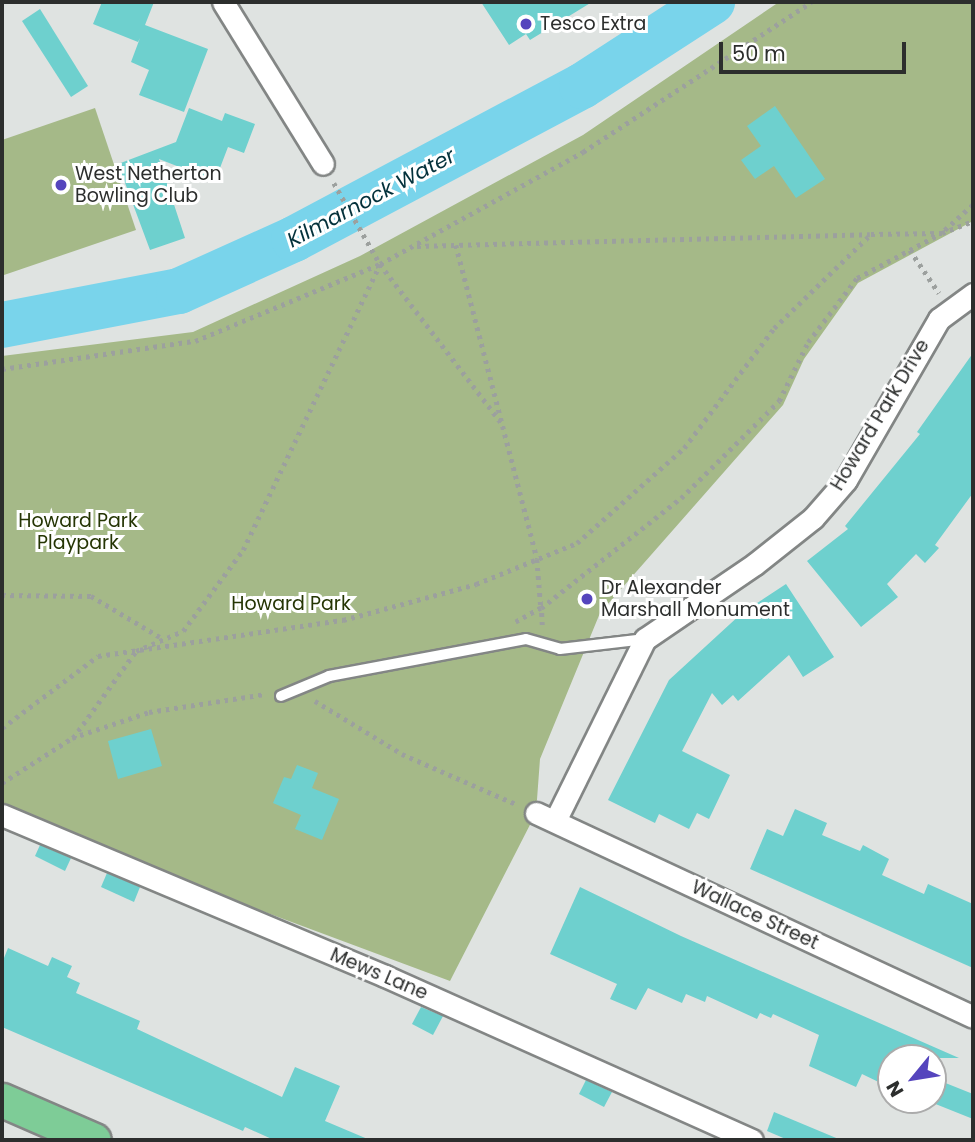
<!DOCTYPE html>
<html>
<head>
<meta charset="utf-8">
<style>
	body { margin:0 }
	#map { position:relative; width:975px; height:1142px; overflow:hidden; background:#dfe3e1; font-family:Poppins,sans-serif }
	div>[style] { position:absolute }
	.green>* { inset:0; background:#a5b988 }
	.river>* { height:46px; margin:-23px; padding:0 23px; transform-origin:23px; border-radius:23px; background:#79d4eb }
	.building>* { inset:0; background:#6ed0ce }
	.path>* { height:4.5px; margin-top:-2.25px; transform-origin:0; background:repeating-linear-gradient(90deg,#9ca09e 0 3.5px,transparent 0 8.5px) }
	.roads { filter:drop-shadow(2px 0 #838685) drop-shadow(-2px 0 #838685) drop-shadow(0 2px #838685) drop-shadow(0 -2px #838685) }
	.service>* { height:10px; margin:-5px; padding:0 5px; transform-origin:5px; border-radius:5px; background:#fff }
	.minor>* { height:21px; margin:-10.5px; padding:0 10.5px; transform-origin:10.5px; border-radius:10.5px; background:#fff }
	.primary>* { height:33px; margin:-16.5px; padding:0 16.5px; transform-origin:16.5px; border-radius:16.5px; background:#7ecc97 }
	.dots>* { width:19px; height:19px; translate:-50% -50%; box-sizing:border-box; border:4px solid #fff; border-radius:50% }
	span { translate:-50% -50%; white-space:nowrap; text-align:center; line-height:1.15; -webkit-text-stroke:6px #fff; paint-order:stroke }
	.poi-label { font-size:19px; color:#2c2e2d }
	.left { translate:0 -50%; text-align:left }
	.street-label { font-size:19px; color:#2c2e2d }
	.park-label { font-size:19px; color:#253504 }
	.water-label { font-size:21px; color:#03313b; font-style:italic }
	.frame { position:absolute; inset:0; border:4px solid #2c2e2d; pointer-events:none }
	.north { position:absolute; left:877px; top:1044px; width:70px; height:70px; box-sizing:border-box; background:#fff; border:2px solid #ababab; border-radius:50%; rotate:240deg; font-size:19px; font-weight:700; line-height:28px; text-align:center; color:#2c2e2d }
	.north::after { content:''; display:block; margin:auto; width:24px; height:32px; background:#5545bd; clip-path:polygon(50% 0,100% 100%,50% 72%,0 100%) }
	.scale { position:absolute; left:719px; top:42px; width:187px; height:32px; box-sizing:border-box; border:4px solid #2c2e2d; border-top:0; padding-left:9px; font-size:21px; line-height:24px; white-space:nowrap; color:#2c2e2d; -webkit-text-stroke:5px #fff; paint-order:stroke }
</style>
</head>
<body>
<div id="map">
	<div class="green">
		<i style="clip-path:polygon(779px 2px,973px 2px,973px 221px,858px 283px,804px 359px,783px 405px,600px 613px,540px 759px,536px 813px,450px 981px,2px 814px,2px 356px,193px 332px,360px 256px,583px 135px)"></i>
		<i style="clip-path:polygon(95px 108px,136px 230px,4px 275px,2px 140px)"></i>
	</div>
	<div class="river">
		<i style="left:2px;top:325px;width:180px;rotate:-10.9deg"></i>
		<i style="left:179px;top:291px;width:126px;rotate:-24.3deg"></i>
		<i style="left:294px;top:239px;width:326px;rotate:-28deg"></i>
		<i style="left:582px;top:86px;width:155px;rotate:-32.9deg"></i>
	</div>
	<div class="building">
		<i style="clip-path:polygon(102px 2px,154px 2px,145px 25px,208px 49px,184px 112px,139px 95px,149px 70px,131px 62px,140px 38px,138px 42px,93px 24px)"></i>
		<i style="clip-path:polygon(481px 2px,592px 2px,530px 40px,526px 34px,509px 45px)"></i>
		<i style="clip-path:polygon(40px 9px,88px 86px,71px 97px,22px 21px)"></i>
		<i style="clip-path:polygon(775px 106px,825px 179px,796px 198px,774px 166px,755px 179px,741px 160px,761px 146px,747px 126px)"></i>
		<i style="clip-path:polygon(189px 108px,222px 121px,225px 113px,255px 124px,244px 153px,228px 147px,215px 181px,159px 159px,185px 238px,150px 250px,118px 164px,176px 142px)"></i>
		<i style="clip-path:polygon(973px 353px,973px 493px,935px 545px,939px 548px,925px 563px,916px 554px,887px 584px,898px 597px,861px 627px,807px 561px,848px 529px,845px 526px,920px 434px,917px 432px)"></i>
		<i style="clip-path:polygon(786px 584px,834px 657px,803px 677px,789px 655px,738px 701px,733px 695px,722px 705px,712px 693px,682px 751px,730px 775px,709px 819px,697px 813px,689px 829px,659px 814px,655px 823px,608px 800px,669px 680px,742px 613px)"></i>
		<i style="clip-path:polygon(151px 729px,162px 766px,118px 779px,108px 741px)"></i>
		<i style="clip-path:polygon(297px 765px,318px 773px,312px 788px,339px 799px,322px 840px,295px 829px,301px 815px,273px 803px,284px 777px,291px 779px)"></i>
		<i style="clip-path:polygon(795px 809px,827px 823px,822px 835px,860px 851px,863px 845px,889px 859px,882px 875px,924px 894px,928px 884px,973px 904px,973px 968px,750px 869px,767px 829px,783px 836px)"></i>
		<i style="clip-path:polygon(40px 845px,71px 858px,65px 871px,35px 856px)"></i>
		<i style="clip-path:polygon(107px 873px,140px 887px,134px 902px,101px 887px)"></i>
		<i style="clip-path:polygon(580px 887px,681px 936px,959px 1058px,891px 1058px,891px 1088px,862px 1074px,856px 1087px,809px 1066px,819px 1035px,773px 1014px,771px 1018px,760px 1013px,757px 1019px,707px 996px,705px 1002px,686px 994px,682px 1003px,648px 988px,636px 1010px,610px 999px,617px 984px,550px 954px)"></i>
		<i style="clip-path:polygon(8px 948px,48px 966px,52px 957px,72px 966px,67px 977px,80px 983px,76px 993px,140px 1021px,137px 1029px,282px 1097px,295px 1067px,340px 1086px,325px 1121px,370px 1140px,274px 1140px,245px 1127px,243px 1131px,2px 1027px,2px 963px)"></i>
		<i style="clip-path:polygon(421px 1007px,443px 1016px,433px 1035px,412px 1024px)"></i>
		<i style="clip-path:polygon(933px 1078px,973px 1094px,973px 1119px,933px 1103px)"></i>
		<i style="clip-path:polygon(586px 1080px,612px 1092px,604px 1107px,579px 1094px)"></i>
		<i style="clip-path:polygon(774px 1112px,841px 1140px,788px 1140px,767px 1131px)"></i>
	</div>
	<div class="path">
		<i style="left:334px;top:183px;width:93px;rotate:60.4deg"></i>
		<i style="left:380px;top:264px;width:203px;rotate:52.6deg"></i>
		<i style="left:973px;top:205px;width:42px;rotate:137.9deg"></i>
		<i style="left:942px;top:233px;width:33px;rotate:-21deg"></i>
		<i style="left:456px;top:245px;width:324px;rotate:75.5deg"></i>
		<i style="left:537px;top:559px;width:49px;rotate:85.3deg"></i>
		<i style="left:541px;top:608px;width:29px;rotate:151deg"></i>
		<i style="left:417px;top:246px;width:453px;rotate:-1.5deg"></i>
		<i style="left:910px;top:250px;width:52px;rotate:56deg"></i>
		<i style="left:2px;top:369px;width:195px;rotate:-8.3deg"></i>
		<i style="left:195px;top:341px;width:200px;rotate:-22.6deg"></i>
		<i style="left:380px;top:264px;width:232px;rotate:-28.9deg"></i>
		<i style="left:583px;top:152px;width:273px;rotate:-33.3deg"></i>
		<i style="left:2px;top:595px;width:89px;rotate:0.6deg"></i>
		<i style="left:91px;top:596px;width:80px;rotate:30.7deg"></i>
		<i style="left:542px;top:625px;width:17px;rotate:-93deg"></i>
		<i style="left:541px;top:608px;width:178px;rotate:-38.2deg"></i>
		<i style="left:681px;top:498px;width:138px;rotate:-44.7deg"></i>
		<i style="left:779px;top:401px;width:66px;rotate:-63.8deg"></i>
		<i style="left:808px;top:342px;width:81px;rotate:-52.6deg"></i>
		<i style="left:857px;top:278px;width:92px;rotate:-28deg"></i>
		<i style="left:315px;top:701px;width:102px;rotate:31.3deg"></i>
		<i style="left:402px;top:754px;width:124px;rotate:23.7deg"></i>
		<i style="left:2px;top:728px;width:120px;rotate:-36.9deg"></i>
		<i style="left:98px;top:656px;width:248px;rotate:-8.4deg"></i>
		<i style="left:343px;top:620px;width:138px;rotate:-15.1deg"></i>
		<i style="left:476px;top:584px;width:109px;rotate:-22.1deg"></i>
		<i style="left:577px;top:543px;width:143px;rotate:-41.6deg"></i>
		<i style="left:684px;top:448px;width:150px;rotate:-53.1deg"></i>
		<i style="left:774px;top:328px;width:135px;rotate:-44.1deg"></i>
		<i style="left:871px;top:234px;width:71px;rotate:-0.8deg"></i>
		<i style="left:73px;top:738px;width:107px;rotate:-54.1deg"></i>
		<i style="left:136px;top:651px;width:51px;rotate:-23.1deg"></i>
		<i style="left:183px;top:631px;width:101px;rotate:-53.5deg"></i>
		<i style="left:243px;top:550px;width:317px;rotate:-64.4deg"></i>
		<i style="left:2px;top:783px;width:83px;rotate:-32.7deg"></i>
		<i style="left:72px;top:738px;width:81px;rotate:-18.7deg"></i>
		<i style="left:149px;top:712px;width:117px;rotate:-8.8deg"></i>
	</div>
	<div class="roads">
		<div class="service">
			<i style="left:281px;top:696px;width:52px;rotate:-22.6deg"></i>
			<i style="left:329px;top:676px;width:200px;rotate:-10.6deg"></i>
			<i style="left:526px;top:639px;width:35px;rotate:16deg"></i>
			<i style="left:560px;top:649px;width:86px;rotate:-6.7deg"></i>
		</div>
		<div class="minor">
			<i style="left:223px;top:2px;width:190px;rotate:58.3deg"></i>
			<i style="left:536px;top:813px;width:482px;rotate:25deg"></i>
			<i style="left:2px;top:815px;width:415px;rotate:22.8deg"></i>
			<i style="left:385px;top:976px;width:402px;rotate:24.1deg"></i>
			<i style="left:555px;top:821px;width:203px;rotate:-63.7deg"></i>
			<i style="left:645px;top:639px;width:133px;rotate:-34.3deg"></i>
			<i style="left:755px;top:564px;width:74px;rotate:-38.4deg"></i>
			<i style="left:813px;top:518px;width:50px;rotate:-49deg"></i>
			<i style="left:846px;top:480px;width:186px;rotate:-60deg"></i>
			<i style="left:939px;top:319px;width:42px;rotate:-36.3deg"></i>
		</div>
		<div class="primary">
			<i style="left:2px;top:1100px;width:100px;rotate:23.5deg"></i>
		</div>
	</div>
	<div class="dots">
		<i style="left:526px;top:24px;background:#5545bd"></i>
		<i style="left:61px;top:185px;background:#5545bd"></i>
		<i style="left:587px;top:599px;background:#5545bd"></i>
	</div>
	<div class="poi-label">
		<span class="left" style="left:540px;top:24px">Tesco Extra</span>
		<span class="left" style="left:75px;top:185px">West Netherton<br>Bowling Club</span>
		<span class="left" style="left:601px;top:599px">Dr Alexander<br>Marshall Monument</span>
	</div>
	<div class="street-label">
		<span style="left:880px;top:415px;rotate:-59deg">Howard Park Drive</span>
		<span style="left:755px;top:915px;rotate:25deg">Wallace Street</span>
		<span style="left:379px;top:974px;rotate:23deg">Mews Lane</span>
	</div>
	<div class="park-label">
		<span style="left:78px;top:532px">Howard Park<br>Playpark</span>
		<span style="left:291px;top:604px">Howard Park</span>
	</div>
	<div class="water-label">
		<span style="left:371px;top:198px;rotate:-28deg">Kilmarnock Water</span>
	</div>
	<div class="frame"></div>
	<div class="north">N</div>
	<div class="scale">50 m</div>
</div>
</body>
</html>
